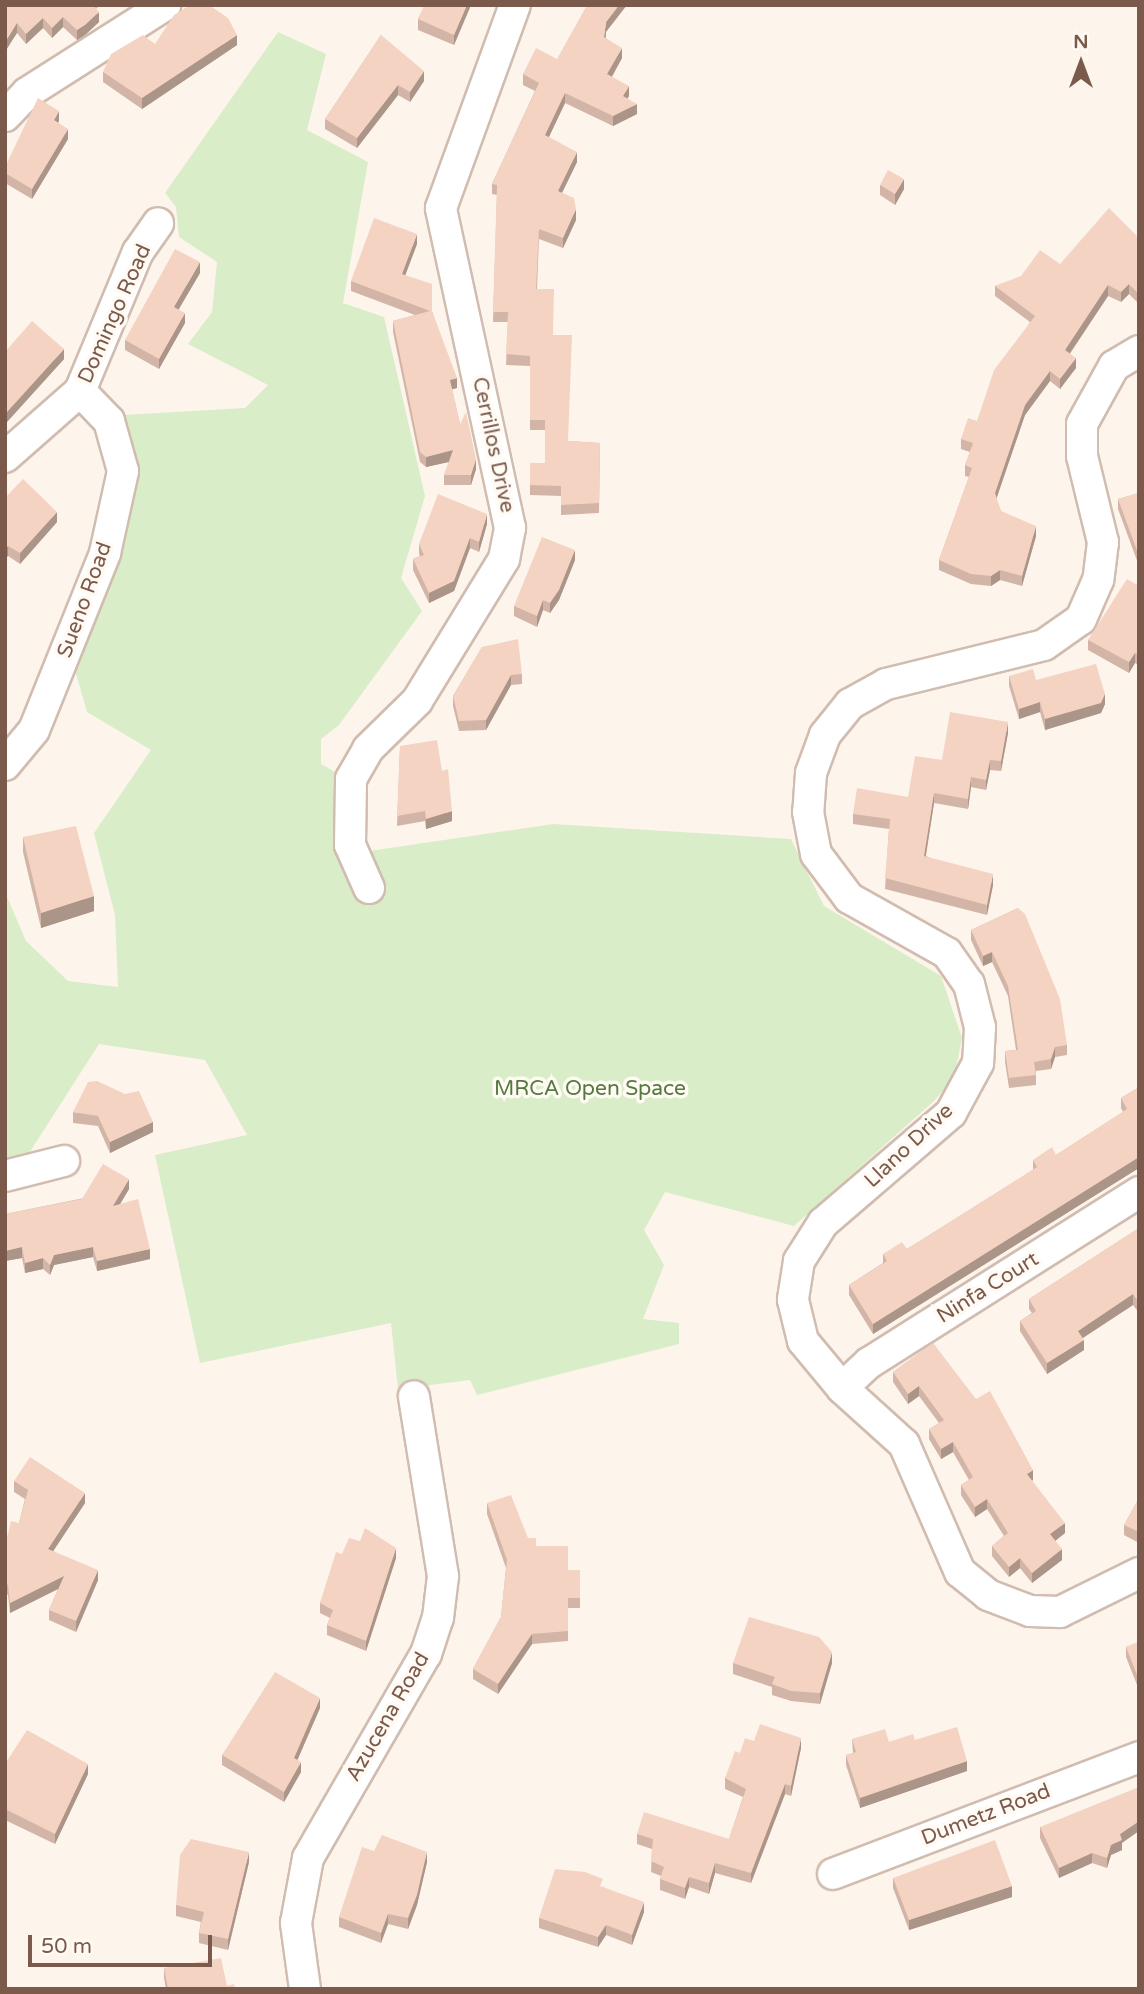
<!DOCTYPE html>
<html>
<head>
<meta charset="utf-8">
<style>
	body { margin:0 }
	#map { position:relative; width:1144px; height:1994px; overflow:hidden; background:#fdf5ec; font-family:"Varela Round",sans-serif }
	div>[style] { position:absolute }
	.green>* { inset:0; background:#d9edc8 }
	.roads { filter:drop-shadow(2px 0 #d1bcb0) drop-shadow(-2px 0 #d1bcb0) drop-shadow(0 2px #d1bcb0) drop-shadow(0 -2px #d1bcb0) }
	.minor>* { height:30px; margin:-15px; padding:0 15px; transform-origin:15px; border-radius:15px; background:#fff }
	.wall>* { inset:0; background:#d2b5a7 }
	.shaded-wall>* { inset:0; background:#ab9488 }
	.building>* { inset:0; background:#f4d3c2 }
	span { translate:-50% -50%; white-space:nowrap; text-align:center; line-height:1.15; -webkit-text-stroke:7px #fffaf3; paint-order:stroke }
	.street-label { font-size:21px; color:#7b5a4c }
	.park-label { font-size:21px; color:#557a41 }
	.frame { position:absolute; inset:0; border:7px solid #7b5a4c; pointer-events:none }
	.north { position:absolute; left:1046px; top:28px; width:70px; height:70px; -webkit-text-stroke:5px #fffaf3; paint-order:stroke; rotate:0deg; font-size:19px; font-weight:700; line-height:28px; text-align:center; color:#7b5a4c }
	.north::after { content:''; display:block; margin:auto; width:24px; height:32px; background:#7b5a4c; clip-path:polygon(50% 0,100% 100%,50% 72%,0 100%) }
	.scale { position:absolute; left:28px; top:1935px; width:184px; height:32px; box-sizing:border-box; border:4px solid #7b5a4c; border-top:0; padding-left:9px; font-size:21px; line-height:24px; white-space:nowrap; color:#7b5a4c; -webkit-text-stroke:5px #fffaf3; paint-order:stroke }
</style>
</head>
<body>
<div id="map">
	<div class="green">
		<i style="clip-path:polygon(278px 32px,326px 54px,307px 130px,368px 162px,343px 303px,384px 317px,425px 496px,401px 578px,422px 611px,339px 725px,321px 739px,321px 764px,342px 776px,333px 841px,368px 904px,385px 897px,363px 852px,553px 824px,791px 839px,824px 906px,941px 976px,962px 1038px,954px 1078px,934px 1101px,794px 1226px,665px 1192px,644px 1230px,664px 1265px,643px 1319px,679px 1323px,679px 1344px,477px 1395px,470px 1380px,398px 1389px,391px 1323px,200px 1363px,155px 1155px,247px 1135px,205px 1060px,99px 1044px,24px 1161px,5px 1161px,5px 892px,26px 941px,68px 981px,118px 987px,115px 915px,94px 833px,151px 750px,87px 712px,73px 663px,129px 518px,123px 415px,245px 408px,268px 385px,188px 344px,212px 312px,217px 262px,179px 237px,176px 207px,165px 193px)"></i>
	</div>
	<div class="roads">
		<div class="minor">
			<i style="left:5px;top:116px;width:32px;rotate:-46deg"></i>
			<i style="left:27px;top:93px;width:164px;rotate:-32.5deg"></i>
			<i style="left:1139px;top:351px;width:29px;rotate:149deg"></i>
			<i style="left:1114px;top:366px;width:66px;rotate:118.9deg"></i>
			<i style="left:1082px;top:424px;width:32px;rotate:90deg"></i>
			<i style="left:1082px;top:456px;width:89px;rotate:76.3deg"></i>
			<i style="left:1103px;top:542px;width:38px;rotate:97deg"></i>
			<i style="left:1098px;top:580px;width:43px;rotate:113.6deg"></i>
			<i style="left:1081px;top:619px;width:45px;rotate:144.9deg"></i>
			<i style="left:1044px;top:645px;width:163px;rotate:166.1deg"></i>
			<i style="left:886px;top:684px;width:41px;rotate:150.9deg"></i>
			<i style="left:850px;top:704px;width:40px;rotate:129deg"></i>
			<i style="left:825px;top:735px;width:40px;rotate:110.2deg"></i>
			<i style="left:811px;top:773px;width:39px;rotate:94deg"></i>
			<i style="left:808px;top:812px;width:43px;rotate:79.2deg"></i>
			<i style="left:816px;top:854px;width:55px;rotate:53.1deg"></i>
			<i style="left:849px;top:898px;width:112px;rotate:29.3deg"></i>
			<i style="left:947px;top:953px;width:38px;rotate:55deg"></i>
			<i style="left:969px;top:984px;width:44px;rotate:75.7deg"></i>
			<i style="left:980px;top:1027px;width:36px;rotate:93deg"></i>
			<i style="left:978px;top:1063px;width:57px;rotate:118.4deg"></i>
			<i style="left:951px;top:1113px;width:169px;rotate:139.3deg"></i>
			<i style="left:823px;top:1223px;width:45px;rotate:122.3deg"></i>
			<i style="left:799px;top:1261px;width:39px;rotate:99deg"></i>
			<i style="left:793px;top:1300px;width:42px;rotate:76.3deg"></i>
			<i style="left:803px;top:1341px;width:61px;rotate:50.3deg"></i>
			<i style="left:842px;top:1388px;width:84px;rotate:42.1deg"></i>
			<i style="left:904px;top:1444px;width:140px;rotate:66.4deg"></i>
			<i style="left:960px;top:1572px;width:36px;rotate:39deg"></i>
			<i style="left:988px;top:1595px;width:45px;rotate:20.9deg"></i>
			<i style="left:1030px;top:1611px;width:30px;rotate:2deg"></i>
			<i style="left:1060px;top:1612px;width:88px;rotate:-26.3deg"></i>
			<i style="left:5px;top:457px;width:100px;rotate:-41.3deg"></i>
			<i style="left:80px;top:391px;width:151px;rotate:-67.4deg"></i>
			<i style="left:138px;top:252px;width:35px;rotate:-55deg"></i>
			<i style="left:5px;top:765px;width:45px;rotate:-50.4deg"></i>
			<i style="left:34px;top:730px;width:191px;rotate:-68.1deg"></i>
			<i style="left:105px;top:553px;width:84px;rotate:-77.6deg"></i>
			<i style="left:123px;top:471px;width:52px;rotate:-105.6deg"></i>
			<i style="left:109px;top:421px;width:42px;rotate:-134deg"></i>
			<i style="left:369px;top:888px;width:47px;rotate:-113.8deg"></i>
			<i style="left:350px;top:845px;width:66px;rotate:-89.1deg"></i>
			<i style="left:351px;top:779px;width:34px;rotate:-60deg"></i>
			<i style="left:368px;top:749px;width:69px;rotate:-44.4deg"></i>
			<i style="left:417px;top:701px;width:167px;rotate:-58.5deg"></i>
			<i style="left:504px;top:559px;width:32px;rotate:-79deg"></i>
			<i style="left:510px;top:528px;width:327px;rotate:-102.2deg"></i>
			<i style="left:441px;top:208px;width:216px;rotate:-70deg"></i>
			<i style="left:5px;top:1176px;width:61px;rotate:-14.3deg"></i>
			<i style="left:842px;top:1388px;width:37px;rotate:-43deg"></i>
			<i style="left:869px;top:1363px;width:320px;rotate:-32.3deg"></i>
			<i style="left:833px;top:1874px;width:328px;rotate:-20.9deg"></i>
			<i style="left:305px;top:1989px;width:67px;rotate:-97.8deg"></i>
			<i style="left:296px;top:1923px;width:66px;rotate:-79.5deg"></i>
			<i style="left:308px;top:1858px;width:236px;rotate:-60deg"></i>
			<i style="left:426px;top:1654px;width:38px;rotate:-72deg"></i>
			<i style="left:438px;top:1618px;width:42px;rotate:-83.2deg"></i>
			<i style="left:443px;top:1576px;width:182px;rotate:-99.2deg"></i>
		</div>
	</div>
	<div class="wall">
		<i style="clip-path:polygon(5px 5px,100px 5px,96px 9px,99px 22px,85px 35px,77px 40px,63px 27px,52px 38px,43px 28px,26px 44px,17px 33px)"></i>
		<i style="clip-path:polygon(425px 5px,471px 5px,454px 45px,418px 30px,418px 19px)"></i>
		<i style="clip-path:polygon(606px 32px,606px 38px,622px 58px,612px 77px,629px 96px,627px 98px,637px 114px,613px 126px,565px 103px,549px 137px,577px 162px,562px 193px,576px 220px,563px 248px,539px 239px,537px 289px,553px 335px,568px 441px,600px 443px,599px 513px,561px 515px,561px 496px,530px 495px,530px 463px,545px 463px,545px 430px,530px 430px,530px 366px,506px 365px,508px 322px,493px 322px,497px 195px,492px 194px,492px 184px,535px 91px,523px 85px,523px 74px,557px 59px)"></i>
		<i style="clip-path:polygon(381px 35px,424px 81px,410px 102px,398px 95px,357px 148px,325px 129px,325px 119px)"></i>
		<i style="clip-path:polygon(155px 44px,237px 45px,142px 109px,103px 82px,103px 72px)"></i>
		<i style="clip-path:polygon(59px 121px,58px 123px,68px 139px,32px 199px,5px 183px,5px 167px)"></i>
		<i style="clip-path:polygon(880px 185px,904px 189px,895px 205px,880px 195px)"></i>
		<i style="clip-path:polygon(1139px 238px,1138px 303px,1129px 294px,1121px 302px,1108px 296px,1070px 354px,1076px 368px,1060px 389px,1050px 381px,1025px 415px,996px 498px,1001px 511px,1036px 536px,1022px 586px,1000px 580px,991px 586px,971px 584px,939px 570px,939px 560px,969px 477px,965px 476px,965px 465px,970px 452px,961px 449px,961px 439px,977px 421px,1030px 322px,995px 296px,995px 286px)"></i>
		<i style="clip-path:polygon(417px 244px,405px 275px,432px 311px,457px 388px,452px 389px,460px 424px,476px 469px,471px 485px,444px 485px,444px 475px,449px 462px,426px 467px,420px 462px,393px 332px,393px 321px,415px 315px,351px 291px,351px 281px)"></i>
		<i style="clip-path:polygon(200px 273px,179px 309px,185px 323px,159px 369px,125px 350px,125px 340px)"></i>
		<i style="clip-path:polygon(5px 352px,64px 359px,7px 422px,5px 420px)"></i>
		<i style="clip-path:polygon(1139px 493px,1139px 566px,1118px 509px,1118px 499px)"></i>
		<i style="clip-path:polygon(5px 498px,57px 522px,20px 564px,8px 556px)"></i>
		<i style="clip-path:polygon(487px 524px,479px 552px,470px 548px,454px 591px,429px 603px,413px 570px,413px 559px,420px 556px,419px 554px,419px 544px)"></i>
		<i style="clip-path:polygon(575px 560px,559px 600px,550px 613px,543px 610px,537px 627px,514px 616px,514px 606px)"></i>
		<i style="clip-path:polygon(1139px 586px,1139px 665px,1135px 663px,1129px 673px,1088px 650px,1088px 640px)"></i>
		<i style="clip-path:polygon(482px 647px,522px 674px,522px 684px,511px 685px,486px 730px,459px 731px,453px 706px,453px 696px)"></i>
		<i style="clip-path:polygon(1009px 676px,1036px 680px,1105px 704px,1101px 713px,1045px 730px,1040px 712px,1019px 719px,1009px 686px)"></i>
		<i style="clip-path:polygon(1008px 733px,1001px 771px,990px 770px,986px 790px,971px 787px,968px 809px,934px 803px,926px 856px,993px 885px,987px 915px,885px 889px,889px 829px,853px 824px,853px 814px,908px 797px,942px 760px)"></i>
		<i style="clip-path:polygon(400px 746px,452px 821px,426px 829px,425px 821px,397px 826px)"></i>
		<i style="clip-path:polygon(23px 837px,94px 911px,41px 928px,23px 852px)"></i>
		<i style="clip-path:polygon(1018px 908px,1067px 1045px,1067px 1055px,1055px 1057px,1051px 1069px,1036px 1071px,1036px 1085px,1009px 1088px,1005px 1062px,1005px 1051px,1016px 1050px,1008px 996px,992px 962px,983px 966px,971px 940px,971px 930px)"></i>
		<i style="clip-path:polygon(1139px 1087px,1139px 1168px,873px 1334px,849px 1295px,849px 1285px,883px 1263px,883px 1254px,907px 1249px,1033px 1170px,1033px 1160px,1056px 1155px,1123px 1112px,1121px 1108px,1121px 1098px)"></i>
		<i style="clip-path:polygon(73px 1112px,153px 1122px,153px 1132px,110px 1153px,98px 1126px,73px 1123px)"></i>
		<i style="clip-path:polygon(129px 1189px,120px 1204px,150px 1259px,97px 1271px,93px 1257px,54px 1265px,50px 1275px,43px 1269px,25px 1273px,22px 1258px,5px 1261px,5px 1214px)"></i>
		<i style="clip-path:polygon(1139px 1228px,1139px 1313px,1133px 1305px,1083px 1338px,1084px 1350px,1047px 1374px,1020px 1331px,1020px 1321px,1032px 1313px,1029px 1309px,1029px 1299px)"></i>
		<i style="clip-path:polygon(933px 1343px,1033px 1480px,1032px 1481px,1065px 1533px,1055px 1541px,1062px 1560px,1032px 1583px,1020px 1568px,1009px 1577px,992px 1556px,992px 1546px,1004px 1536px,987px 1509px,975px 1517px,961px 1495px,961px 1485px,969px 1480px,953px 1452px,941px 1459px,929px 1439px,929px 1429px,939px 1423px,919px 1396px,908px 1404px,893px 1382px,893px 1372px)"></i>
		<i style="clip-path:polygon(14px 1481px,85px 1503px,53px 1551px,98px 1580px,76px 1632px,49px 1620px,49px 1610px,58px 1589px,10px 1613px,8px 1595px,5px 1593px,5px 1546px,19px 1523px,25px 1499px,14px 1492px)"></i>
		<i style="clip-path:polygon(1139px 1498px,1139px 1543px,1124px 1535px,1124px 1525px)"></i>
		<i style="clip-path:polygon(487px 1503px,536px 1546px,568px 1570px,580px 1570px,580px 1608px,568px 1608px,568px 1641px,532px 1644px,498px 1694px,473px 1679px,473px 1669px,501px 1617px,506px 1568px,487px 1514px)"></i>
		<i style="clip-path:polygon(342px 1554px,396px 1558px,366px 1651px,327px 1635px,327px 1625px,330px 1618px,320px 1613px,320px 1603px)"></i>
		<i style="clip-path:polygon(1139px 1642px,1139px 1690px,1126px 1657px,1126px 1647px)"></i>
		<i style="clip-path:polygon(733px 1663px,832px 1663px,820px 1704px,791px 1701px,772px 1695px,772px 1687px,733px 1674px)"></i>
		<i style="clip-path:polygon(320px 1708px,297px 1760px,301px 1772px,284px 1802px,222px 1765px,222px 1755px)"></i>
		<i style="clip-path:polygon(852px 1739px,889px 1742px,915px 1740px,967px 1771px,860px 1808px,846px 1765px,846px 1755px,853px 1753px)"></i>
		<i style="clip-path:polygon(754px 1741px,801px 1748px,791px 1796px,785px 1794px,751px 1883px,715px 1873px,709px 1894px,689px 1887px,685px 1899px,660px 1890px,660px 1879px,661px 1876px,651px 1872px,652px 1849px,637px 1844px,637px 1834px,729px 1839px,743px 1797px,725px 1789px,725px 1778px,740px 1753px)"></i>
		<i style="clip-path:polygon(5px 1764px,88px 1774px,55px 1844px,5px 1820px)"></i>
		<i style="clip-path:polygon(1040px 1827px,1122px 1843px,1122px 1850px,1111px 1855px,1107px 1868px,1092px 1863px,1059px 1878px,1040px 1838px)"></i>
		<i style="clip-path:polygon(374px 1851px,427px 1862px,417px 1905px,408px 1929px,388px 1924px,381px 1943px,339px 1927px,339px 1917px)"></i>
		<i style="clip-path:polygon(249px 1862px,228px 1950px,199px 1943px,199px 1933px,201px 1922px,176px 1916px,176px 1905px)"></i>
		<i style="clip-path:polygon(893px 1878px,1012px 1897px,909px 1930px,893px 1888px)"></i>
		<i style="clip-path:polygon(603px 1887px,644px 1912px,632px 1945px,606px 1935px,598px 1947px,539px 1928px,539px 1918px)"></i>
		<i style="clip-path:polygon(164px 1968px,227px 1986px,235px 1989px,166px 1989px,164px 1978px)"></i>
	</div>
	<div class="shaded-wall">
		<i style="clip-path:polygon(467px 5px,471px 5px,454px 45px,454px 35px)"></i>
		<i style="clip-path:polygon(619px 5px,627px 5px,606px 32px,604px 48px,604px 37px,606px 22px)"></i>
		<i style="clip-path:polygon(99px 12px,99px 22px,85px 35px,77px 40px,77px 30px)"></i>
		<i style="clip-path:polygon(63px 17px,63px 27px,52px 38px,52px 28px)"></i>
		<i style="clip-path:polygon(43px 18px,43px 28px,26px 44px,26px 34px)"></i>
		<i style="clip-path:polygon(17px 23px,17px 33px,5px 52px,5px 42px)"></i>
		<i style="clip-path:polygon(237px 35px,237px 45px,142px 109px,142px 98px)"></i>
		<i style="clip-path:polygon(622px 48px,622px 58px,607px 85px,607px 74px)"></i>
		<i style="clip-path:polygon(424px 71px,424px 81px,410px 102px,410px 92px)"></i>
		<i style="clip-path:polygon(398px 85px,398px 95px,357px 148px,357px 138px)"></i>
		<i style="clip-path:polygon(629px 86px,629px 96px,623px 106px,623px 96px)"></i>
		<i style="clip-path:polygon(565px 93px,565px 103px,545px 145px,545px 135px)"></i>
		<i style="clip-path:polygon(637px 104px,637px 114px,613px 126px,613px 116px)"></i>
		<i style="clip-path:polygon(59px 111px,59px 121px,54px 131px,54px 120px)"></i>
		<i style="clip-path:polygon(68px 129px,68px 139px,32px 199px,32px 189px)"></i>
		<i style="clip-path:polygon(577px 152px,577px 162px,558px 201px,558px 191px)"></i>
		<i style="clip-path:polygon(904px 179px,904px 189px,895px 205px,895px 194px)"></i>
		<i style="clip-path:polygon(576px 209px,576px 220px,563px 248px,563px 238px)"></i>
		<i style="clip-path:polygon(417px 234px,417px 244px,402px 284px,402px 274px)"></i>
		<i style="clip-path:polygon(200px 262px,200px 273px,174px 317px,174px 307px)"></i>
		<i style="clip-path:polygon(1129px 284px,1129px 294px,1121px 302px,1121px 292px)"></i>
		<i style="clip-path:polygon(1108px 285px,1108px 296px,1065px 360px,1065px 350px)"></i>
		<i style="clip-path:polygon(185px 313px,185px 323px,159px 369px,159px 359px)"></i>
		<i style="clip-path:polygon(64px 349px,64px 359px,7px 422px,7px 412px)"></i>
		<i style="clip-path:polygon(1076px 358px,1076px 368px,1060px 389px,1060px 379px)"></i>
		<i style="clip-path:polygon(1050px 371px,1050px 381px,1025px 415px,995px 503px,995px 493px,1025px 405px)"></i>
		<i style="clip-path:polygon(457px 378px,457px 388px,450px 390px,450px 380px)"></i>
		<i style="clip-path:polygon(453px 450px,453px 461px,426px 467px,426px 457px)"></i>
		<i style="clip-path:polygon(476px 459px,476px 469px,471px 485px,471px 475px)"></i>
		<i style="clip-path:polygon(57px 512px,57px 522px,20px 564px,20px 553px)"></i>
		<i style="clip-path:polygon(487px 514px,487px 524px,479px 552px,479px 542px)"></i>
		<i style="clip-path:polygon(1036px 526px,1036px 536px,1022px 586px,1022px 576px)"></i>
		<i style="clip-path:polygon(470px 538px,470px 548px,454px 591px,429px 603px,429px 593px)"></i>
		<i style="clip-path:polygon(8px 546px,8px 556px,5px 559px,5px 549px)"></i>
		<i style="clip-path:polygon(575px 550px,575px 560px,559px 600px,550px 613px,550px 603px)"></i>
		<i style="clip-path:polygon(1000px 570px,1000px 580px,991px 586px,991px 576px)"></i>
		<i style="clip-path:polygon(543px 600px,543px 610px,537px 627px,537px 616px)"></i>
		<i style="clip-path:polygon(1135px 653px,1135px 663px,1129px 673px,1129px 662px)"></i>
		<i style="clip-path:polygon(511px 675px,511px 685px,486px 730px,486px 720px)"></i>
		<i style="clip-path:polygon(1105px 694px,1105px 704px,1101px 713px,1045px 730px,1045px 719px)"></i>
		<i style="clip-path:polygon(1040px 702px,1040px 712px,1019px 719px,1019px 709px)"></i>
		<i style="clip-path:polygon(1008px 722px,1008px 733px,1001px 771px,1001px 761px)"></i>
		<i style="clip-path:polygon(990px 760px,990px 770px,986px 790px,986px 780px)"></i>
		<i style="clip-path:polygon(971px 777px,971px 787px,968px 809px,968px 799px)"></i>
		<i style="clip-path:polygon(934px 793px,934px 803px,924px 866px,924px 856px)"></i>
		<i style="clip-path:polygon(452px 811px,452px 821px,426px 829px,426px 819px)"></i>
		<i style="clip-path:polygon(993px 874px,993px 885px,987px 915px,987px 905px)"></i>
		<i style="clip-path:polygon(94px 896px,94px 911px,41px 928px,41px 913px)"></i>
		<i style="clip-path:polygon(992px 952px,992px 962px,983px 966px,983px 956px)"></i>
		<i style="clip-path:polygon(1055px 1047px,1055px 1057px,1051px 1069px,1051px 1059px)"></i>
		<i style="clip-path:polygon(153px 1122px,153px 1132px,110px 1153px,110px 1142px)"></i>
		<i style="clip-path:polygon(1139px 1157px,1139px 1168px,873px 1334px,873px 1324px)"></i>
		<i style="clip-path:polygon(129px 1179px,129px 1189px,113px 1216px,113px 1206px)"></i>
		<i style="clip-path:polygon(22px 1247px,22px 1258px,5px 1261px,5px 1251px)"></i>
		<i style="clip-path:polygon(93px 1247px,93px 1257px,54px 1265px,50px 1275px,50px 1265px,54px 1255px)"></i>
		<i style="clip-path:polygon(150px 1249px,150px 1259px,97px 1271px,97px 1261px)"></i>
		<i style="clip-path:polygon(43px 1258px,43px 1269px,25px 1273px,25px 1263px)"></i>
		<i style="clip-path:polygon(1133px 1294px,1133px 1305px,1078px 1341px,1078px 1331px)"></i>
		<i style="clip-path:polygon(1084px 1340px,1084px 1350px,1047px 1374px,1047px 1363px)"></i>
		<i style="clip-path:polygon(919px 1386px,919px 1396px,908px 1404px,908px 1394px)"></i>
		<i style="clip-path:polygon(953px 1442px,953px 1452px,941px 1459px,941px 1449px)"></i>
		<i style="clip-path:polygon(1033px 1470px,1033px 1480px,1027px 1484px,1027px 1474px)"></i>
		<i style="clip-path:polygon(85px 1493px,85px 1503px,48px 1559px,48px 1549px)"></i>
		<i style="clip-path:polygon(987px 1499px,987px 1509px,975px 1517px,975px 1507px)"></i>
		<i style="clip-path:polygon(1065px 1523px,1065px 1533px,1050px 1545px,1050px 1534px)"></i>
		<i style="clip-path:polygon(396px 1548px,396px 1558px,366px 1651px,366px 1641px)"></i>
		<i style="clip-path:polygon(1062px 1549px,1062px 1560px,1032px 1583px,1032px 1573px)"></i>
		<i style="clip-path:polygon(1020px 1558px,1020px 1568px,1009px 1577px,1009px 1567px)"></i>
		<i style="clip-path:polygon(98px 1570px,98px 1580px,76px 1632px,76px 1621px)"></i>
		<i style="clip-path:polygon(64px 1576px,64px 1586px,10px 1613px,10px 1603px)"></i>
		<i style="clip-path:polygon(532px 1634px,532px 1644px,498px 1694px,498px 1684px)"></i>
		<i style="clip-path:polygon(832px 1652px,832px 1663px,820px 1704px,820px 1693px)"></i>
		<i style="clip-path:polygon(320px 1698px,320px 1708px,294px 1768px,294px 1758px)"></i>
		<i style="clip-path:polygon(801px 1738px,801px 1748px,791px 1796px,791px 1786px)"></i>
		<i style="clip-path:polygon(967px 1761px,967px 1771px,860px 1808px,860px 1798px)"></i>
		<i style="clip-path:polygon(301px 1762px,301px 1772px,284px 1802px,284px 1792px)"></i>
		<i style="clip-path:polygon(88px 1764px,88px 1774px,55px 1844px,55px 1834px)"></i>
		<i style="clip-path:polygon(785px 1784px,785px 1794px,751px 1883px,751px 1873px)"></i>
		<i style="clip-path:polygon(1139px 1821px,1139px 1831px,1122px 1843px,1122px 1850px,1111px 1855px,1107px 1868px,1107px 1858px,1111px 1845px,1120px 1834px)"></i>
		<i style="clip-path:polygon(249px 1852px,249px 1862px,228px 1950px,228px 1939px)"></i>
		<i style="clip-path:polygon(427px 1852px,427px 1862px,417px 1905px,408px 1929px,408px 1918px)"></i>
		<i style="clip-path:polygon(1092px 1853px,1092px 1863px,1059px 1878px,1059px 1868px)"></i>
		<i style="clip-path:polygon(715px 1863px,715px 1873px,709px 1894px,709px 1883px)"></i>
		<i style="clip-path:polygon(689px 1877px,689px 1887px,685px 1899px,685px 1888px)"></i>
		<i style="clip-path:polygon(1012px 1886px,1012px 1897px,909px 1930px,909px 1920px)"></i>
		<i style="clip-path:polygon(644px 1902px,644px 1912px,632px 1945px,632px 1935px)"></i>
		<i style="clip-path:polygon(388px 1914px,388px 1924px,381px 1943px,381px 1933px)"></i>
		<i style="clip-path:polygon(606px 1925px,606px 1935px,598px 1947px,598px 1937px)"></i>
	</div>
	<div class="building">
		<i style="clip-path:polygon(5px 5px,93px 5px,99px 12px,85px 25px,77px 30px,63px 17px,52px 28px,43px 18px,26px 34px,17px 23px,5px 42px)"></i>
		<i style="clip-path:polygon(190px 5px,209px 5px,228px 18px,237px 35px,142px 98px,103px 72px,111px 54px,143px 35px,155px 44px,174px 15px)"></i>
		<i style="clip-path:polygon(425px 5px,467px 5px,454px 35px,418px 19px)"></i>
		<i style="clip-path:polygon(587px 5px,619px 5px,606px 22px,604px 37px,622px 48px,607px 74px,629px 86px,623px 96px,637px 104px,613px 116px,565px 93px,545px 135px,577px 152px,558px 191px,574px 198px,576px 209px,563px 238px,539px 229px,536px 289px,554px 289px,553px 335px,572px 335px,568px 441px,600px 443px,599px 503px,561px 505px,561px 486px,530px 485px,530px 463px,545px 463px,545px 420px,530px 420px,530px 356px,506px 354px,508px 312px,493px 312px,497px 185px,492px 184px,539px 83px,523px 74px,536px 48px,557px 59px)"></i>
		<i style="clip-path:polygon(381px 35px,424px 71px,410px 92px,398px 85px,357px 138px,325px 119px)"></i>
		<i style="clip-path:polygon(38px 98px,59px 111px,54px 120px,68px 129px,32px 189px,5px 173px,5px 167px)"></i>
		<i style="clip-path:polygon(888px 170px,904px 179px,895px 194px,880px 185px)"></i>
		<i style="clip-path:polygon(1109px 208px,1139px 238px,1139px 292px,1138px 293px,1129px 284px,1121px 292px,1108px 285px,1065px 350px,1076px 358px,1060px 379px,1050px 371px,1025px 405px,995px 493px,1001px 511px,1036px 526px,1022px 576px,1000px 570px,991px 576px,971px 574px,939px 560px,972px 468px,965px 465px,973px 443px,961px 439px,968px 418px,977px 421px,994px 370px,1035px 316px,995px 286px,1021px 276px,1040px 250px,1060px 264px)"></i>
		<i style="clip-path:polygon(374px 218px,417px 234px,402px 274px,432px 284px,432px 311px,457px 378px,450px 380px,460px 424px,466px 412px,476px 459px,471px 475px,444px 475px,453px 450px,426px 457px,420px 452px,393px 321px,430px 311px,351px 281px)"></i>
		<i style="clip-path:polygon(175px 249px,200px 262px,174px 307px,185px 313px,159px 359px,125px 340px)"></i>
		<i style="clip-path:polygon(32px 321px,64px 349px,7px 412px,5px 410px,5px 352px)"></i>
		<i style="clip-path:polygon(23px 479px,57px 512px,20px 553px,8px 546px,5px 549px,5px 498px)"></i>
		<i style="clip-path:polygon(1139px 493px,1139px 556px,1118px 499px)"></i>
		<i style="clip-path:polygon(438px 494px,487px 514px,479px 542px,470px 538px,454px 581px,429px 593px,413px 559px,424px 555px,419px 544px)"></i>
		<i style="clip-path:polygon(542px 537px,575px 550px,559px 590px,550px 603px,543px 600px,537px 616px,514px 606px)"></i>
		<i style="clip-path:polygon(1127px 579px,1139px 586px,1139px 655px,1135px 653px,1129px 662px,1088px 640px)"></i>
		<i style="clip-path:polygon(518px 639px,522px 674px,511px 675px,486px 720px,459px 721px,453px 696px,482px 647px)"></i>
		<i style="clip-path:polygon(1096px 664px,1105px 694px,1101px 703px,1045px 719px,1040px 702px,1019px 709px,1009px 676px,1033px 669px,1036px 680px)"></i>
		<i style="clip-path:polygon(950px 712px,1008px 722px,1001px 761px,990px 760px,986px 780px,971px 777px,968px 799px,934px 793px,924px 856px,993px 874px,987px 905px,885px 878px,890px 819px,853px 814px,857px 788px,908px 797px,915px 756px,942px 760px)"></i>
		<i style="clip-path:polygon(437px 740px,442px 771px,448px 769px,452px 811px,426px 819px,425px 811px,397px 816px,400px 746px)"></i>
		<i style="clip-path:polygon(76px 826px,94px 896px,41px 913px,23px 837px)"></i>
		<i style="clip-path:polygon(1018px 908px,1025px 914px,1060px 999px,1067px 1045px,1055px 1047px,1051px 1059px,1034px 1062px,1036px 1075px,1009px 1078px,1005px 1051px,1018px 1050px,1008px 986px,992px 952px,983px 956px,971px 930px)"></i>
		<i style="clip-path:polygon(97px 1081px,125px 1094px,139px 1091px,153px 1122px,110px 1142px,98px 1116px,73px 1112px,88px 1082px)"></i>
		<i style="clip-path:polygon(1139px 1087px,1139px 1157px,873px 1324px,849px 1285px,887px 1261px,883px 1254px,902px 1242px,907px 1249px,1037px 1167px,1033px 1160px,1052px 1147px,1056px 1155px,1127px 1109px,1121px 1098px)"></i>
		<i style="clip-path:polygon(103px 1164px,129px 1179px,113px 1206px,138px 1199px,150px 1249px,97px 1261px,93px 1247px,54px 1255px,50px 1265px,43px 1258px,25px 1263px,22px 1247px,5px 1251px,5px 1214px,82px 1199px)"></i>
		<i style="clip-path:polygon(1139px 1228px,1139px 1303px,1133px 1294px,1078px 1331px,1084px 1340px,1047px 1363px,1020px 1321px,1036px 1311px,1029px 1299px)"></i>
		<i style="clip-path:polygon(933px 1343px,976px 1399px,990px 1391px,1033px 1470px,1027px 1474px,1065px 1523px,1050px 1534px,1062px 1549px,1032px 1573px,1020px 1558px,1009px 1567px,992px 1546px,1008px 1533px,987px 1499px,975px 1507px,961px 1485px,973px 1477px,953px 1442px,941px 1449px,929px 1429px,944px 1420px,919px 1386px,908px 1394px,893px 1372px)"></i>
		<i style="clip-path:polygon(30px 1457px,85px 1493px,48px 1549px,98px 1570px,76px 1621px,49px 1610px,64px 1576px,10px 1603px,8px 1585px,5px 1583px,5px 1546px,11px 1521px,19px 1523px,28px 1490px,14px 1481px)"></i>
		<i style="clip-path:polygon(511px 1495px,528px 1538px,536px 1538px,536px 1546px,568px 1546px,568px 1570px,580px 1570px,580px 1598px,568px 1598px,568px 1631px,532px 1634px,498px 1684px,473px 1669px,501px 1617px,507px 1560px,487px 1503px)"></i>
		<i style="clip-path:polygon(1139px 1498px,1139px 1532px,1124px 1525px)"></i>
		<i style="clip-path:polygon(365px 1528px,396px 1548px,366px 1641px,327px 1625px,333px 1610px,320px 1603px,336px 1552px,342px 1554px,349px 1538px,360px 1541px)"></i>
		<i style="clip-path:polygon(749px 1617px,819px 1637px,832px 1652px,820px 1693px,791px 1691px,772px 1684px,775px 1677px,733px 1663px)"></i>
		<i style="clip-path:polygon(1139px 1642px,1139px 1680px,1126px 1647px)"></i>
		<i style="clip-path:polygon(275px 1672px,320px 1698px,294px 1758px,301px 1762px,284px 1792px,222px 1755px)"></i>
		<i style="clip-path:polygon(760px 1724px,801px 1738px,791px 1786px,785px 1784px,751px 1873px,715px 1863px,709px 1883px,689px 1877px,685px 1888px,660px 1879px,664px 1867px,651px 1861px,653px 1839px,637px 1834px,644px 1812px,729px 1839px,746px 1789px,725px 1778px,735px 1751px,740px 1753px,745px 1738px,754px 1741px)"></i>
		<i style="clip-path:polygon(957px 1727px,967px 1761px,860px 1798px,846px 1755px,856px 1752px,852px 1739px,885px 1729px,889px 1742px,913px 1734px,915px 1740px)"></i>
		<i style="clip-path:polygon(27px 1730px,88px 1764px,55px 1834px,5px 1809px,5px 1764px)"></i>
		<i style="clip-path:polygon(1139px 1787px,1139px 1821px,1120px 1834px,1122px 1840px,1111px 1845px,1107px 1858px,1092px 1853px,1059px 1868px,1040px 1827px)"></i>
		<i style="clip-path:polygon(382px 1835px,427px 1852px,417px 1895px,408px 1918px,388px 1914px,381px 1933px,339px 1917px,362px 1847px,374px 1851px)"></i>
		<i style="clip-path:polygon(191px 1839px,249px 1852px,228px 1939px,199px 1933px,204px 1912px,176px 1905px,180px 1855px)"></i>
		<i style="clip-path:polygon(995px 1840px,1012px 1886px,909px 1920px,893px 1878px)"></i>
		<i style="clip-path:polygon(555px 1869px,585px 1872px,603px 1879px,600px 1886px,644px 1902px,632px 1935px,606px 1925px,598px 1937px,539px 1918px)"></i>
		<i style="clip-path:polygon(221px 1958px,227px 1986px,234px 1984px,235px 1989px,168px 1989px,164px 1968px)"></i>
	</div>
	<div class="street-label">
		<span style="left:115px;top:314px;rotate:-66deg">Domingo Road</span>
		<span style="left:493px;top:445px;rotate:78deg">Cerrillos Drive</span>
		<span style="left:85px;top:600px;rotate:-70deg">Sueno Road</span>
		<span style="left:909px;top:1146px;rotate:-43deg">Llano Drive</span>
		<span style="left:988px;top:1288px;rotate:-32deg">Ninfa Court</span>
		<span style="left:388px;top:1717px;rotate:-60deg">Azucena Road</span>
		<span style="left:986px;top:1815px;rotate:-21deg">Dumetz Road</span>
	</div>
	<div class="park-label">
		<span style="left:590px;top:1089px">MRCA Open Space</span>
	</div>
	<div class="frame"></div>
	<div class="north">N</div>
	<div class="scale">50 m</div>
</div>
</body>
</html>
